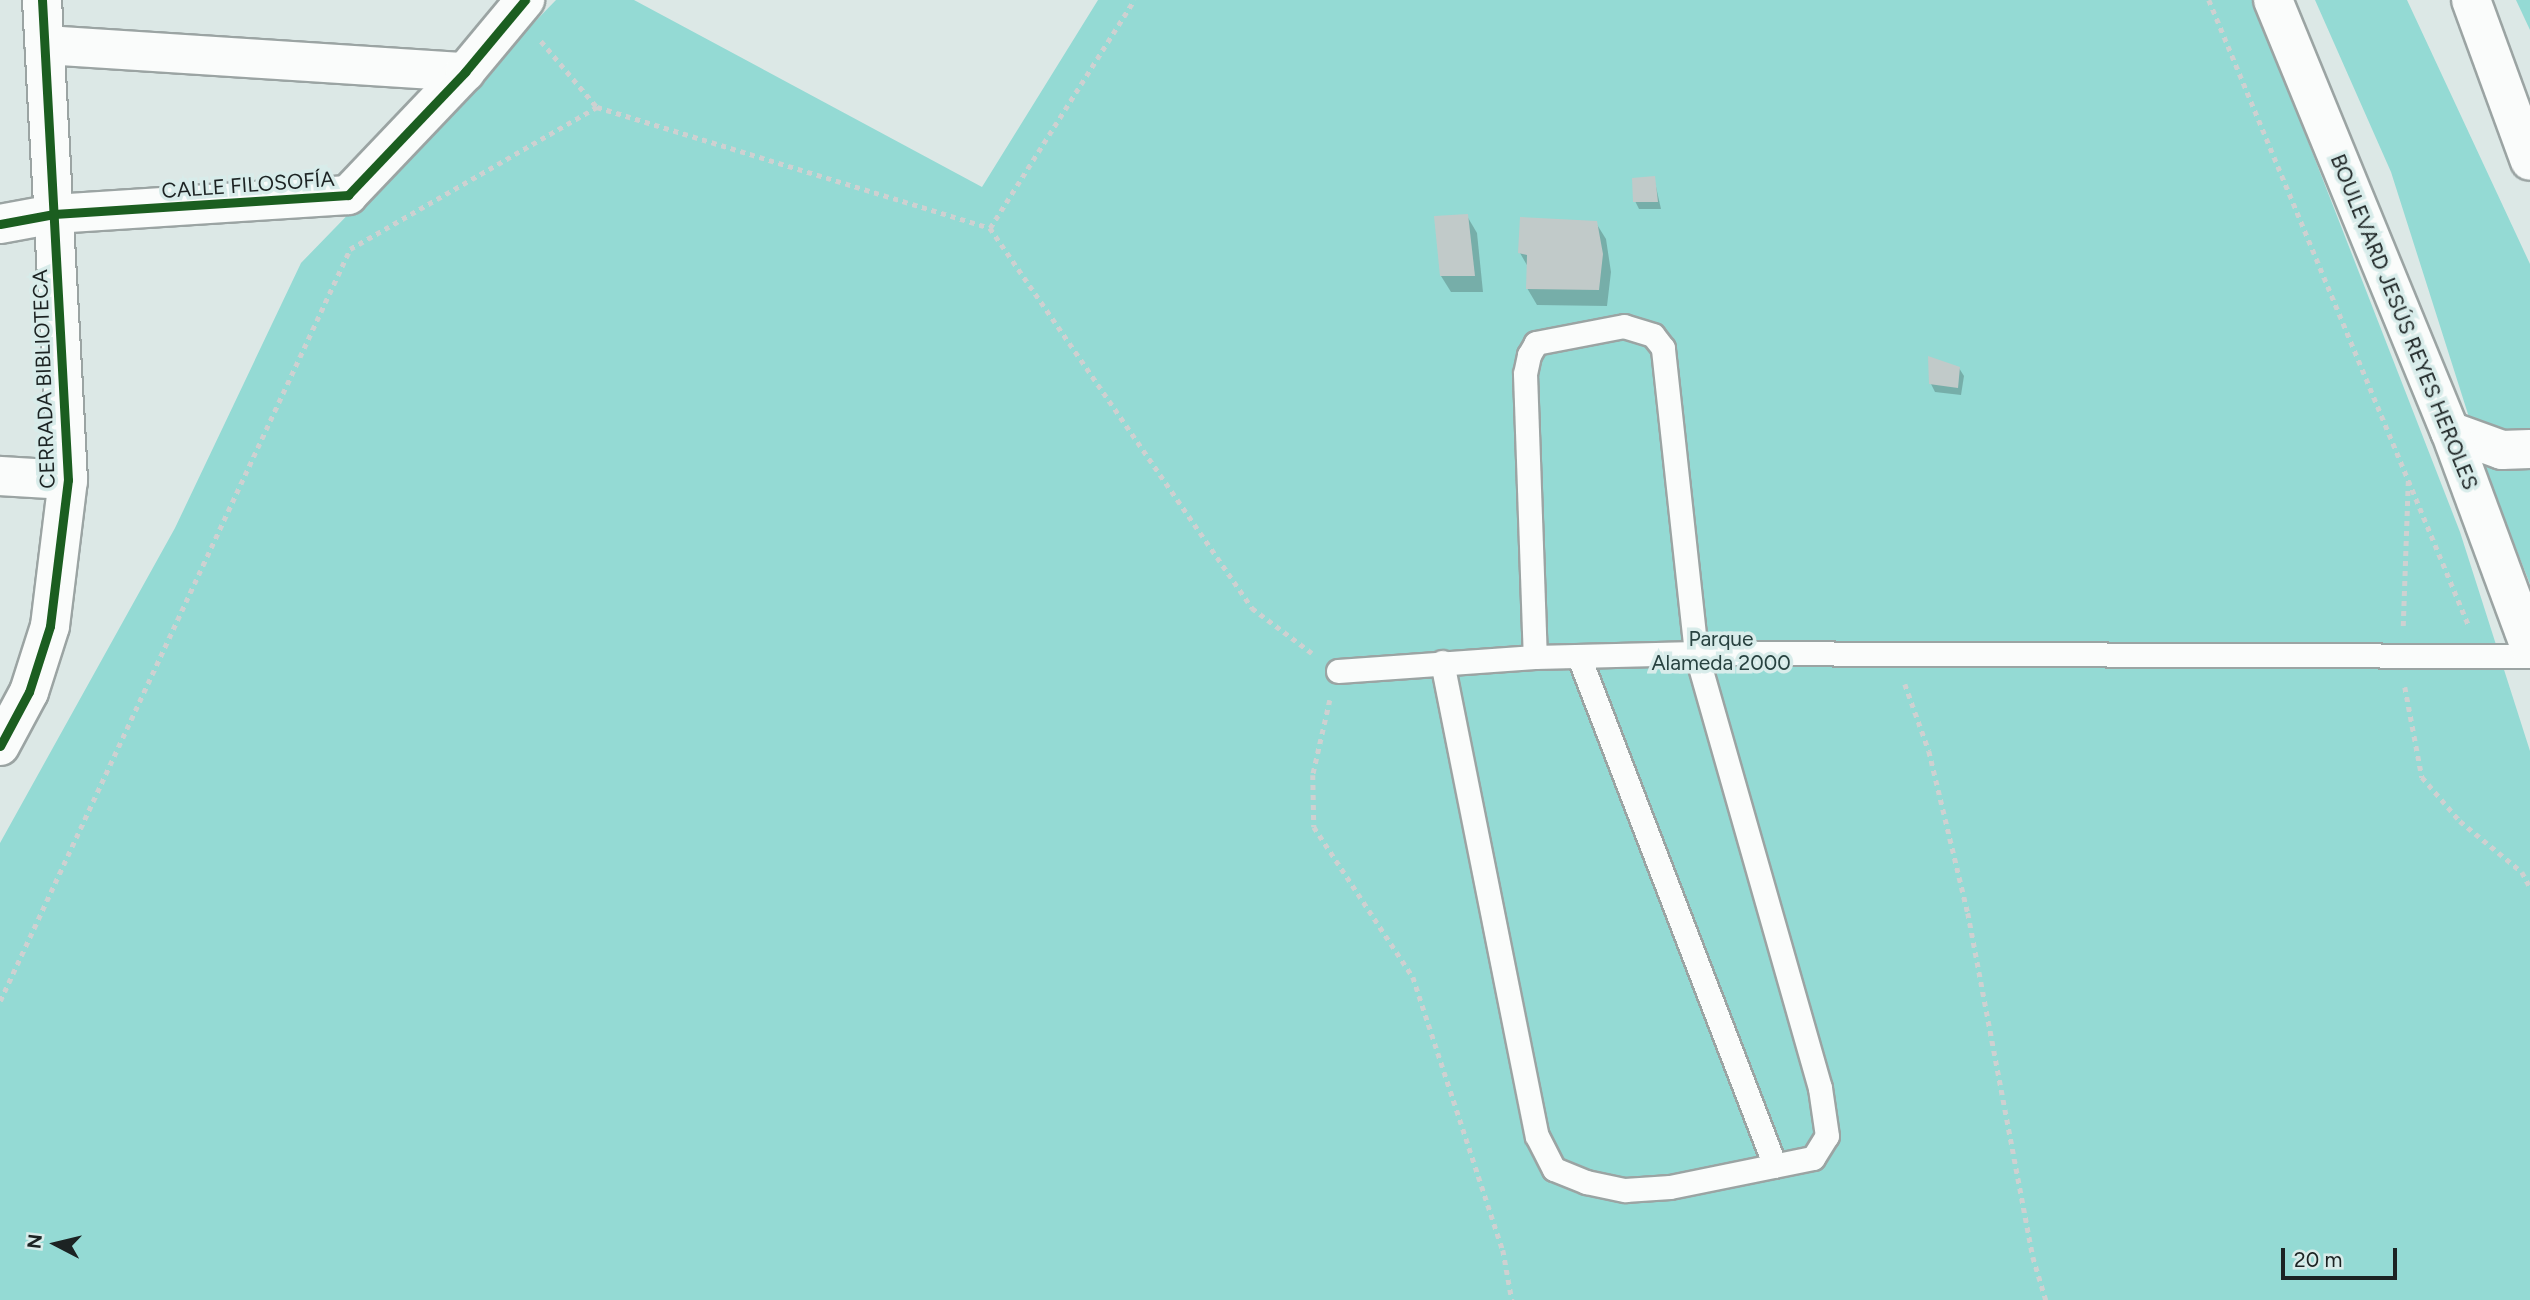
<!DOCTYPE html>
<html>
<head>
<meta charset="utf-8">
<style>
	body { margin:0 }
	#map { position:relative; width:2530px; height:1300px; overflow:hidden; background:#dce8e6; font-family:Figtree,sans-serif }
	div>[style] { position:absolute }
	.green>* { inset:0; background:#94dad4 }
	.shadow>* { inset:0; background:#0003 }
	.building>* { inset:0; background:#c1cac9 }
	.path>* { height:4.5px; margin-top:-2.25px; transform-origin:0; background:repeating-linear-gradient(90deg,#ced1d1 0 5px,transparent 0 10px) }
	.roads { filter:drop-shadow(2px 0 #9ba4a3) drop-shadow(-2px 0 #9ba4a3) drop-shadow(0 2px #9ba4a3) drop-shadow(0 -2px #9ba4a3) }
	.service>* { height:23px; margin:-11.5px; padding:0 11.5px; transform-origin:11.5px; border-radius:11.5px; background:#fafcfb }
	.minor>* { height:38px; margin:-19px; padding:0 19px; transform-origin:19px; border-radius:19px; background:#fafcfb }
	.tertiary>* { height:38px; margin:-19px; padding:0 19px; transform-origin:19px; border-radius:19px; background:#fafcfb }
	.secondary>* { height:38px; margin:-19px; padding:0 19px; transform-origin:19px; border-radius:19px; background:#fafcfb }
	.cycleway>* { height:9px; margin:-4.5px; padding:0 4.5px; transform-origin:4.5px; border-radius:4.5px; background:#1b5e20 }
	span { translate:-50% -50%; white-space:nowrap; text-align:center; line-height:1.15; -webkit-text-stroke:7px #d8ecea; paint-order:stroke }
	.street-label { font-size:21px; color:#1c2323 }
	.park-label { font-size:21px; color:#284240 }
	.north { position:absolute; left:21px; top:1209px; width:70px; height:70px; -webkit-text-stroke:5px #d8ecea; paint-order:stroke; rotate:277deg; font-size:19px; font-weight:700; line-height:28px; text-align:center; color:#1c2323 }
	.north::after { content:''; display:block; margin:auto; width:24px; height:32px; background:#1c2323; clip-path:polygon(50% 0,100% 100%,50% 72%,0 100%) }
	.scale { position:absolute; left:2281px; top:1248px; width:116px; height:32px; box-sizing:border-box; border:4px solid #1c2323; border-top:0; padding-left:9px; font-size:21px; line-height:24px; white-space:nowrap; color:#1c2323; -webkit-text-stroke:5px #d8ecea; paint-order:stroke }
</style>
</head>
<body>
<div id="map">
	<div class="green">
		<i style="clip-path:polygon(556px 0,634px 0,982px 187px,1098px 0,2253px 0,2460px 532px,2530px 751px,2530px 1300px,0 1300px,0 843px,175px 528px,301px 263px)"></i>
		<i style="clip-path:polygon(2315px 0,2407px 0,2530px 264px,2530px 584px,2488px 477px,2391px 172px)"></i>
		<i style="clip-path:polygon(2516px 0,2530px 0,2530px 30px)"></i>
	</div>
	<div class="shadow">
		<i style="clip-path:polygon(1654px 178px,1661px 209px,1639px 209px,1635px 201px)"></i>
		<i style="clip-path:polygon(1467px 216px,1477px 233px,1483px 292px,1451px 292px,1441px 276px)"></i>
		<i style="clip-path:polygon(1596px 223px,1606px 239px,1611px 272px,1607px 306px,1537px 305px,1527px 288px,1528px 267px,1520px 253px)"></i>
		<i style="clip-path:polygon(1959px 368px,1964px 376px,1961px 395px,1935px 392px,1931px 384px)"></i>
	</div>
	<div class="building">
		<i style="clip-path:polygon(1655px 176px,1658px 202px,1633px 202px,1632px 178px)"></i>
		<i style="clip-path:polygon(1468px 214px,1475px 276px,1440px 276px,1434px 216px)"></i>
		<i style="clip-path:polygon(1520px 217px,1597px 221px,1603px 254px,1599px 290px,1526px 289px,1527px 255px,1518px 253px)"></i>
		<i style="clip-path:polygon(1928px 356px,1960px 367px,1958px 388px,1929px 384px)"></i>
	</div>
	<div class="path">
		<i style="left:2209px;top:0;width:678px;rotate:67.45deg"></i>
		<i style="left:541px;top:41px;width:87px;rotate:49.7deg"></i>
		<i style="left:990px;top:228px;width:270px;rotate:-57.7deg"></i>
		<i style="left:2403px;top:626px;width:145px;rotate:-88deg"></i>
		<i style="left:1905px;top:684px;width:71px;rotate:70.3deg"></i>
		<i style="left:1929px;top:751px;width:167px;rotate:76.5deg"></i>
		<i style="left:1968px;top:913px;width:350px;rotate:79.3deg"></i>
		<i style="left:2033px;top:1257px;width:45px;rotate:73.2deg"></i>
		<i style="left:2405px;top:687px;width:92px;rotate:79.3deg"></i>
		<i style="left:2422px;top:777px;width:58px;rotate:49.2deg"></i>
		<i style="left:2460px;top:821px;width:80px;rotate:39.4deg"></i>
		<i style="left:2522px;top:872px;width:17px;rotate:62deg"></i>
		<i style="left:1330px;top:700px;width:77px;rotate:102.8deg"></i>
		<i style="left:1313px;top:775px;width:52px;rotate:88.9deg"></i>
		<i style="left:1314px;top:827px;width:180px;rotate:56.6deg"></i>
		<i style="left:1413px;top:977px;width:287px;rotate:71.8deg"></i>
		<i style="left:1503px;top:1250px;width:51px;rotate:79.8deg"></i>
		<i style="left:0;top:1001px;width:829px;rotate:-65.04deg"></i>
		<i style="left:350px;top:249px;width:285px;rotate:-29.9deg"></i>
		<i style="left:597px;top:107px;width:411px;rotate:17.1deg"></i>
		<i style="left:990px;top:228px;width:462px;rotate:55.4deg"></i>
		<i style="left:1252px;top:608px;width:75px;rotate:36.9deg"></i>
	</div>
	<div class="roads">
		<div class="service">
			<i style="left:1579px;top:657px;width:545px;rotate:68.94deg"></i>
			<i style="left:1442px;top:662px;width:483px;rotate:78.7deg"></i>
			<i style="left:1537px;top:1136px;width:37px;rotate:63deg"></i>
			<i style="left:1554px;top:1169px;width:35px;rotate:22deg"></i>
			<i style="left:1586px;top:1182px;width:40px;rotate:12deg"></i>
			<i style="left:1625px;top:1190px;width:45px;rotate:-3.8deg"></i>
			<i style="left:1670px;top:1187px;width:146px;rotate:-11.5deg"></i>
			<i style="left:1813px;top:1158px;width:26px;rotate:-58deg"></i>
			<i style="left:1827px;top:1136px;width:49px;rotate:-98.3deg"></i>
			<i style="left:1820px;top:1088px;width:452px;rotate:-105.9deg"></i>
			<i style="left:1696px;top:653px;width:307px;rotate:-96.2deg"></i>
			<i style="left:1663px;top:348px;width:16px;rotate:-128deg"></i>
			<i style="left:1653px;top:335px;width:30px;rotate:-163deg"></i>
			<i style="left:1624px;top:326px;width:90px;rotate:169.1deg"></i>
			<i style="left:1536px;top:343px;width:14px;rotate:120deg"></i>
			<i style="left:1529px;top:355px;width:19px;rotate:102deg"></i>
			<i style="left:1525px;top:374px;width:283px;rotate:88deg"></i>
			<i style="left:1338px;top:671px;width:197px;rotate:-4.1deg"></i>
			<i style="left:1535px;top:657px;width:161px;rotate:-1.4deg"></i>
			<i style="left:1696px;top:653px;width:834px;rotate:0.21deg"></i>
		</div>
		<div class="minor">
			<i style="left:45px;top:45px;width:421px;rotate:3.7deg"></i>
			<i style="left:0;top:224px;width:55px;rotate:-10.5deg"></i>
			<i style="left:54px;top:214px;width:295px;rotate:-3.7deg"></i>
			<i style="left:348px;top:195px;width:170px;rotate:-46.4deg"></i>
			<i style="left:465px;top:72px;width:94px;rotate:-50.2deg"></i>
			<i style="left:0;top:476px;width:68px;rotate:3.4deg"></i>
			<i style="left:0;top:746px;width:61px;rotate:-61.8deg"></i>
			<i style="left:29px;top:692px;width:69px;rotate:-72.3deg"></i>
			<i style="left:50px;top:626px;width:147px;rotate:-83deg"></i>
			<i style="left:68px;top:480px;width:481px;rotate:-93.1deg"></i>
		</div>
		<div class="tertiary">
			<i style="left:2450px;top:431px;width:55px;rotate:20.1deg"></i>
			<i style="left:2502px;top:450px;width:28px;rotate:-2deg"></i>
		</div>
		<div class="secondary">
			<i style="left:2273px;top:0;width:466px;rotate:67.7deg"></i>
			<i style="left:2450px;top:431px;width:230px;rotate:69.7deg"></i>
			<i style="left:2471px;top:0;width:171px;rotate:69.9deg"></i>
		</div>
	</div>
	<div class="cycleway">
		<i style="left:0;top:224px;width:55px;rotate:-10.5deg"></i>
		<i style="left:54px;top:214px;width:295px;rotate:-3.7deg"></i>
		<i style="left:348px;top:195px;width:170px;rotate:-46.4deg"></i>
		<i style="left:465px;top:72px;width:94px;rotate:-50.2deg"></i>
		<i style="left:0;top:746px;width:61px;rotate:-61.8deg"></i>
		<i style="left:29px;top:692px;width:69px;rotate:-72.3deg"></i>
		<i style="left:50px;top:626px;width:147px;rotate:-83deg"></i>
		<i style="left:68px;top:480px;width:481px;rotate:-93.1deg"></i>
	</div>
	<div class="street-label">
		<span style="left:248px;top:185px;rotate:-4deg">CALLE FILOSOFÍA</span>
		<span style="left:2404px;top:322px;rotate:68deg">BOULEVARD JESÚS REYES HEROLES</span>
		<span style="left:44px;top:379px;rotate:-92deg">CERRADA BIBLIOTECA</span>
	</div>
	<div class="park-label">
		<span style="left:1721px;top:651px">Parque<br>Alameda 2000</span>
	</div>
	<div class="north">N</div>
	<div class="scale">20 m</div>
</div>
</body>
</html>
